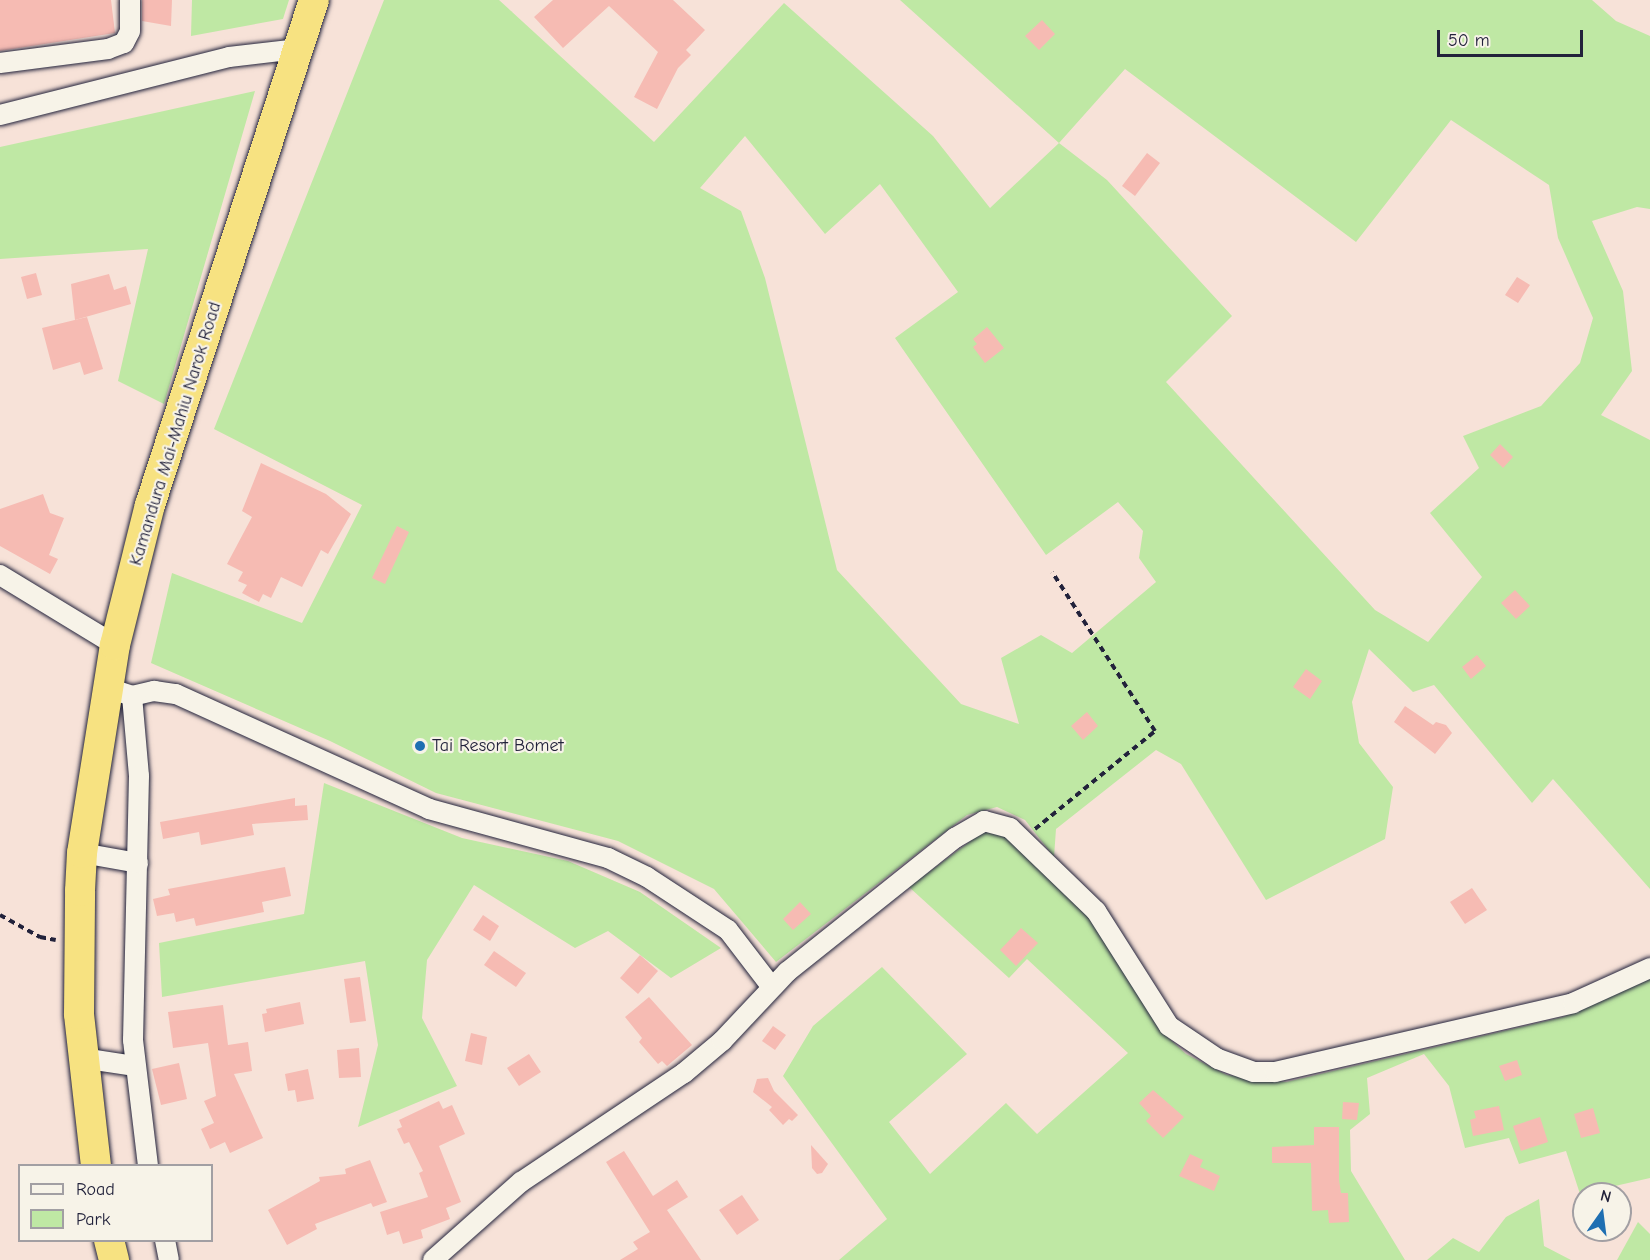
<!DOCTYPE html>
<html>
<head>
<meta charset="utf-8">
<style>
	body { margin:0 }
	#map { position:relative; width:1650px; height:1260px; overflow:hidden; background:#f7e2d8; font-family:"Comic Neue",sans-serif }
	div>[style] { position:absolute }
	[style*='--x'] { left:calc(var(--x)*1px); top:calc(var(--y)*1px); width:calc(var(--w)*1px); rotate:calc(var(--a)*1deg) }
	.green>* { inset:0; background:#bfe8a4 }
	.building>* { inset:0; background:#f6bbb3 }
	.path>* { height:4px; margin-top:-2px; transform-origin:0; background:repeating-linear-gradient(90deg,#22223b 0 6px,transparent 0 10.5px) }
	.roads { filter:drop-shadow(0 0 2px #22223b) drop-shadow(0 0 2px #22223b) }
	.minor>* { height:20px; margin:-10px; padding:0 10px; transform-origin:10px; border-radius:10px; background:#f7f3e8 }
	.highway>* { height:30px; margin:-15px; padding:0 15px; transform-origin:15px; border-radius:15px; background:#f7e281 }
	.dots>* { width:16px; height:16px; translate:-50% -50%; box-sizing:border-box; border:3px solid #f7f3e8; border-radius:50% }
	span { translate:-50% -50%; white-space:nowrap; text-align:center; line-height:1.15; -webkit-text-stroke:4.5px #f7f3e8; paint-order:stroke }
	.street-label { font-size:18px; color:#22223b }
	.poi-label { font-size:18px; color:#22223b }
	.left { translate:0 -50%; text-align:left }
	.legend { position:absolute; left:18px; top:1164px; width:195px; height:78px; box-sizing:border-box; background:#f7f3e8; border:2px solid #a29fa3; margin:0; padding:8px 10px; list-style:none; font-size:18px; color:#22223b }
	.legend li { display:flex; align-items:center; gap:12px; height:30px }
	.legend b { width:30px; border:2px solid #a29fa3 }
	.north { position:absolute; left:1572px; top:1182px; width:60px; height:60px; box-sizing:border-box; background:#f7f3e8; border:2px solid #a29fa3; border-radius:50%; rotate:14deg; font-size:16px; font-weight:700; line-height:24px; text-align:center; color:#22223b }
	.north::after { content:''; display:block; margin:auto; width:21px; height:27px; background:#1f6fb2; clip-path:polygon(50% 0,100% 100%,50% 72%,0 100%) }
	.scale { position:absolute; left:1437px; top:30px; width:146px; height:27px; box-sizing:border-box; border:3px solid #22223b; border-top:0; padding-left:8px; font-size:18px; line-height:21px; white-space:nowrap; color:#22223b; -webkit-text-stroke:4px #f7f3e8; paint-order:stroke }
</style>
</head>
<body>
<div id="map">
	<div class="green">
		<i style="clip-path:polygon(192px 0,289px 0,283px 19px,191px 36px)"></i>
		<i style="clip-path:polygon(evenodd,384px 0,499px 0,654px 142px,784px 3px,933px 136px,990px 208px,1059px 143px,900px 0,1592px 0,1616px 21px,1650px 36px,1650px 209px,1637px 207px,1592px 221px,1623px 291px,1632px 371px,1601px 415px,1650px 440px,1650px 889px,1553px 779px,1532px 803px,1434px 685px,1413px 692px,1369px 649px,1352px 702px,1359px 743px,1393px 787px,1385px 839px,1266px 900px,1181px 764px,1156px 750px,1056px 829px,1054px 857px,1025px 820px,997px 807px,967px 815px,776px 962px,714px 889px,618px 841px,436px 793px,330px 741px,151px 663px,172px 573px,302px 623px,362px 505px,214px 429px,384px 0,1125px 69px,1356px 242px,1451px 120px,1549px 185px,1558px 238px,1593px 318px,1580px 363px,1541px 406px,1463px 436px,1479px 468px,1430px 513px,1482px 577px,1428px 642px,1375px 610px,1166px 382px,1232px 316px,1107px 180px,1059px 143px,1125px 69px,384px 0,745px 136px,825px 234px,880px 184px,958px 292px,895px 338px,1046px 555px,1118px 502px,1143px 531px,1139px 558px,1156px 582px,1072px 653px,1041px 635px,1001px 658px,1019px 724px,961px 704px,837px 570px,765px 278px,741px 211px,700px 188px,745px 136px)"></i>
		<i style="clip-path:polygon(255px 91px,164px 404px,118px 381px,148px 249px,0 259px,0 147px)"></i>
		<i style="clip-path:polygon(324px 783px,462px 838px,568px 861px,640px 892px,721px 948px,671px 978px,608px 931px,575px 948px,474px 885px,427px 960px,422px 1018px,457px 1086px,358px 1127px,378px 1045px,365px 961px,162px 997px,159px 943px,304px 914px)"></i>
		<i style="clip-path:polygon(984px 831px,1006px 835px,1092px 914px,1158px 1028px,1186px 1054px,1227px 1075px,1286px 1082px,1563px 1017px,1650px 979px,1650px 1178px,1580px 1194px,1566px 1151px,1519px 1164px,1509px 1138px,1465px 1148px,1449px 1086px,1424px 1054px,1367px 1078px,1370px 1114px,1350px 1130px,1351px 1171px,1405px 1260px,839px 1260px,887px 1219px,783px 1076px,813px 1026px,882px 967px,967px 1054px,889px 1122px,930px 1174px,1006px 1103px,1037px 1134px,1128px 1053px,1027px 959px,1009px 978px,909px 887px)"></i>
		<i style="clip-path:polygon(1539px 1199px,1544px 1246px,1571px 1260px,1427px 1260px,1453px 1238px,1479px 1252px,1506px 1217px)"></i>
		<i style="clip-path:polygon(1638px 1222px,1650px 1234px,1650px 1260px,1617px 1260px)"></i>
	</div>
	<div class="building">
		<i style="clip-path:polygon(0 0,111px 0,115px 33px,0 51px)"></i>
		<i style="clip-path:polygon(142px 0,172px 0,171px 26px,142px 21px)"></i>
		<i style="clip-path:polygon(553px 0,673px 0,705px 30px,686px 50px,691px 55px,678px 68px,657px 109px,634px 97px,658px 52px,609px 6px,563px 48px,534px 17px)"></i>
		<i style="clip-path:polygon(1042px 20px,1055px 34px,1039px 50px,1025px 36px)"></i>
		<i style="clip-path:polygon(1147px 153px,1160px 163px,1135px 196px,1122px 186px)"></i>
		<i style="clip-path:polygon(36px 273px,42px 295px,27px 299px,21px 277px)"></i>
		<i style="clip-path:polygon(109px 274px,114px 290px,126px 286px,131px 304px,75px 320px,71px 284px)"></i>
		<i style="clip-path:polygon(1517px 277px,1530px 285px,1518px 303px,1505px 295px)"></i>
		<i style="clip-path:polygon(87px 317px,103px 369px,84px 375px,80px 362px,53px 370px,42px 328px)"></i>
		<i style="clip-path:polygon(987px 327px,1004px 348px,985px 363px,973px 347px,977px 344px,973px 339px)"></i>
		<i style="clip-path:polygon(1500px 444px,1513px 457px,1503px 468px,1490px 455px)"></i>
		<i style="clip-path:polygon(261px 463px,326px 494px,351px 514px,328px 554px,321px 550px,302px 587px,281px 577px,271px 598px,263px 594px,259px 602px,242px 593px,247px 585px,238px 581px,243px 572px,227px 564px,252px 517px,242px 511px)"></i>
		<i style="clip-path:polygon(43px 494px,50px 513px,64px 518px,49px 555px,58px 559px,50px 574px,0 546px,0 509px)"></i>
		<i style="clip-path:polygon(397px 526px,409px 532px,385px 584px,372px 578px)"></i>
		<i style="clip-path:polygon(1515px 590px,1530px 606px,1516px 619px,1501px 603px)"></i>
		<i style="clip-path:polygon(1477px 655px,1486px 666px,1471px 679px,1462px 667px)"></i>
		<i style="clip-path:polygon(1306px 669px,1322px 681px,1310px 699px,1293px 687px)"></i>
		<i style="clip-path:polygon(1405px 706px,1433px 725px,1436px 722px,1446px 725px,1452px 733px,1435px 754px,1394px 722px)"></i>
		<i style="clip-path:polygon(1087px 712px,1098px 726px,1083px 740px,1071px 726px)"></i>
		<i style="clip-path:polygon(295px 798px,295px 806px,307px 805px,308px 820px,252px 824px,254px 835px,201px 845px,199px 832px,163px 839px,160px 822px)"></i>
		<i style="clip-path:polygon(285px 867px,291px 896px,262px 902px,264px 912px,196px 926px,194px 918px,176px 922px,174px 913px,157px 916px,153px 899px,170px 895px,168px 889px)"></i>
		<i style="clip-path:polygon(1472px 888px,1487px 910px,1465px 924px,1450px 902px)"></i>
		<i style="clip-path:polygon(800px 902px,811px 914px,793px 930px,783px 919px)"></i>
		<i style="clip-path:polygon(483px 915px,499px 926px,490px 941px,473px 930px)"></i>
		<i style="clip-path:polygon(1021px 928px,1038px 943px,1016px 966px,1000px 950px)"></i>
		<i style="clip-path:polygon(494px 951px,526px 973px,516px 987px,484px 965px)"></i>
		<i style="clip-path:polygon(640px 955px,658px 971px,638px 994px,620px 978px)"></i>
		<i style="clip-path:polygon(360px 977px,366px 1021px,350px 1023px,344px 979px)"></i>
		<i style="clip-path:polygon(649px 997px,692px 1045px,667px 1066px,662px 1061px,658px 1064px,639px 1042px,642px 1038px,625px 1017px)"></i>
		<i style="clip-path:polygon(300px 1002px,304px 1024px,265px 1032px,262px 1014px,267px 1013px,266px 1009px)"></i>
		<i style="clip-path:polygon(223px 1005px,228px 1045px,248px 1042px,252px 1071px,234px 1074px,263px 1138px,230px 1153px,225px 1142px,210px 1149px,201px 1129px,214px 1123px,204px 1101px,216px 1096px,208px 1043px,173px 1048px,168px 1012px)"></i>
		<i style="clip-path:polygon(773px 1026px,786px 1035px,775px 1050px,762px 1041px)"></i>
		<i style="clip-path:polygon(471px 1033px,487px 1037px,482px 1065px,465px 1061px)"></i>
		<i style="clip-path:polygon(359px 1048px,361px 1077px,339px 1078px,337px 1050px)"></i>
		<i style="clip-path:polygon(529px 1054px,541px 1072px,519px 1086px,507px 1068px)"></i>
		<i style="clip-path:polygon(1517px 1060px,1522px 1075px,1505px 1081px,1499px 1066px)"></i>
		<i style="clip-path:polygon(179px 1063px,187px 1099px,161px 1105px,152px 1069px)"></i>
		<i style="clip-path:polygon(308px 1069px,314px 1099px,297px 1102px,295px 1090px,288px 1091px,285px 1074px)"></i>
		<i style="clip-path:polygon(768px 1078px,774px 1091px,798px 1115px,792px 1121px,789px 1119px,783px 1125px,769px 1110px,772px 1107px,753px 1092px,757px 1079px)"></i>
		<i style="clip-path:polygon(1153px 1090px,1184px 1117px,1163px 1138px,1146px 1121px,1151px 1116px,1139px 1103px)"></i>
		<i style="clip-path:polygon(439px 1101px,443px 1109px,452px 1105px,465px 1134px,439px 1146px,461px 1202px,446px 1208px,450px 1219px,421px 1230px,423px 1238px,403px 1244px,399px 1231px,387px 1235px,380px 1212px,428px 1197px,419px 1173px,423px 1171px,409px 1142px,404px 1144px,397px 1129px,402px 1127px,399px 1120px)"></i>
		<i style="clip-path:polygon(1343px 1102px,1359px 1103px,1357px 1120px,1342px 1119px)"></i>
		<i style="clip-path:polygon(1499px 1106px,1504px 1130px,1473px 1136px,1470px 1120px,1476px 1118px,1474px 1111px)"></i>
		<i style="clip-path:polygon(1593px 1108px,1600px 1133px,1581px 1138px,1574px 1114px)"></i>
		<i style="clip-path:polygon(1540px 1117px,1548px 1142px,1521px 1151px,1513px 1126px)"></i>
		<i style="clip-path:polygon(1314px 1127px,1339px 1127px,1339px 1180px,1341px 1193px,1348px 1193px,1349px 1222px,1329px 1223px,1328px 1210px,1312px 1211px,1311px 1163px,1272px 1163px,1272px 1147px,1314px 1145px)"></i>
		<i style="clip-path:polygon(811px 1145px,828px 1164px,822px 1173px,817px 1174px,812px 1168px)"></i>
		<i style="clip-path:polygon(624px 1151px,653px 1196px,677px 1180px,688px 1197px,667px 1210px,701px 1260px,620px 1260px,638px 1249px,633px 1242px,650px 1232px,606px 1162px)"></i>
		<i style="clip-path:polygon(1190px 1154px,1203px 1160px,1200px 1167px,1220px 1176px,1214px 1191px,1179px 1176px)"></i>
		<i style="clip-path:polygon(370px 1160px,387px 1202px,373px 1207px,371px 1203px,315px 1224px,317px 1229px,287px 1245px,268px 1210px,320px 1181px,319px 1177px,346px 1174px,345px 1169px)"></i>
		<i style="clip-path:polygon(742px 1195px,759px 1220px,737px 1235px,719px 1210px)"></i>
	</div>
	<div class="path">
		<i style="--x:1035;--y:829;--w:155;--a:-39.2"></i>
		<i style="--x:1155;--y:731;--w:189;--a:-122.9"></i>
		<i style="--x:0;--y:915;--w:46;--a:28.8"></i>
		<i style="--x:40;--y:937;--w:16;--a:11"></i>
	</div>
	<div class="roads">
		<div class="minor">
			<i style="--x:0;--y:63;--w:109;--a:-7.4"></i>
			<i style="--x:108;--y:49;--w:17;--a:-21"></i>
			<i style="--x:124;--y:43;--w:13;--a:-63"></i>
			<i style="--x:130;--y:31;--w:31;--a:-90"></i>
			<i style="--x:0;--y:115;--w:236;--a:-14.2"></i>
			<i style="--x:229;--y:57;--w:68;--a:-6.7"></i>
			<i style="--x:0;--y:575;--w:135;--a:31.3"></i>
			<i style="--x:108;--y:688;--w:25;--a:18"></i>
			<i style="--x:132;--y:696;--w:23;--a:-13"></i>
			<i style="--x:154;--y:691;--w:22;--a:8"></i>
			<i style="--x:176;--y:694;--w:278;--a:24.4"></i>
			<i style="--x:429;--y:809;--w:186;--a:15.3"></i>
			<i style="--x:608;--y:858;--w:43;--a:26"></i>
			<i style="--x:647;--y:877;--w:97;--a:33.2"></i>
			<i style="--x:728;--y:930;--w:71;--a:52.5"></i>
			<i style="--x:132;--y:696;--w:80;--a:85"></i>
			<i style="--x:139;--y:776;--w:264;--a:91.3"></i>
			<i style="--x:133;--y:1040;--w:127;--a:83.2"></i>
			<i style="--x:82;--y:853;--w:57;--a:10.1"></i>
			<i style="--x:82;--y:1058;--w:54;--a:8.6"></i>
			<i style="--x:165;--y:1240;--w:20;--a:79"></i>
			<i style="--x:433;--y:1260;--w:118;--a:-41.6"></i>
			<i style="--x:521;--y:1182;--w:196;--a:-33.8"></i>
			<i style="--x:684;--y:1073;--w:50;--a:-40.1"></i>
			<i style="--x:722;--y:1041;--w:95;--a:-46.7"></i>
			<i style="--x:787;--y:972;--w:215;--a:-38.6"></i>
			<i style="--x:955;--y:838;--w:34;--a:-30"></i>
			<i style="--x:984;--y:821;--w:27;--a:15"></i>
			<i style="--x:1010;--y:828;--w:120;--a:44"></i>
			<i style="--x:1096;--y:911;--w:136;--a:57.6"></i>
			<i style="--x:1169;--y:1026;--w:59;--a:34"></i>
			<i style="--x:1218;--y:1059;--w:38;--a:20"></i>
			<i style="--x:1254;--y:1072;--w:21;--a:0"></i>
			<i style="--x:1275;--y:1072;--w:306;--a:-13"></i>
			<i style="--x:1573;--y:1003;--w:85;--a:-24.4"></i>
		</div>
		<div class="highway">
			<i style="--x:96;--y:1166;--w:153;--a:-96.4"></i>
			<i style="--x:79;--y:1014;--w:123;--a:-89.5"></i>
			<i style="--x:80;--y:891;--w:38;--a:-87"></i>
			<i style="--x:82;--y:853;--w:211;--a:-81"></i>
			<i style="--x:115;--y:645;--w:144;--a:-76"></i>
			<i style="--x:150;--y:505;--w:531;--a:-72.01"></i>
			<i style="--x:109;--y:1240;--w:21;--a:76"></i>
		</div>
	</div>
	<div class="dots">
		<i style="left:420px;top:746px;background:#1f6fb2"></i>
	</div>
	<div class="street-label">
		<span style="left:176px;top:434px;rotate:-73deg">Kamandura Mai-Mahiu Narok Road</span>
	</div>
	<div class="poi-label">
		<span class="left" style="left:432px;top:746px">Tai Resort Bomet</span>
	</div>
	<ul class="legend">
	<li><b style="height:8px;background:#f7f3e8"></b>Road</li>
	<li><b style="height:16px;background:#bfe8a4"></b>Park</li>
	</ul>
	<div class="north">N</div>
	<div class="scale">50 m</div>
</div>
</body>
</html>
